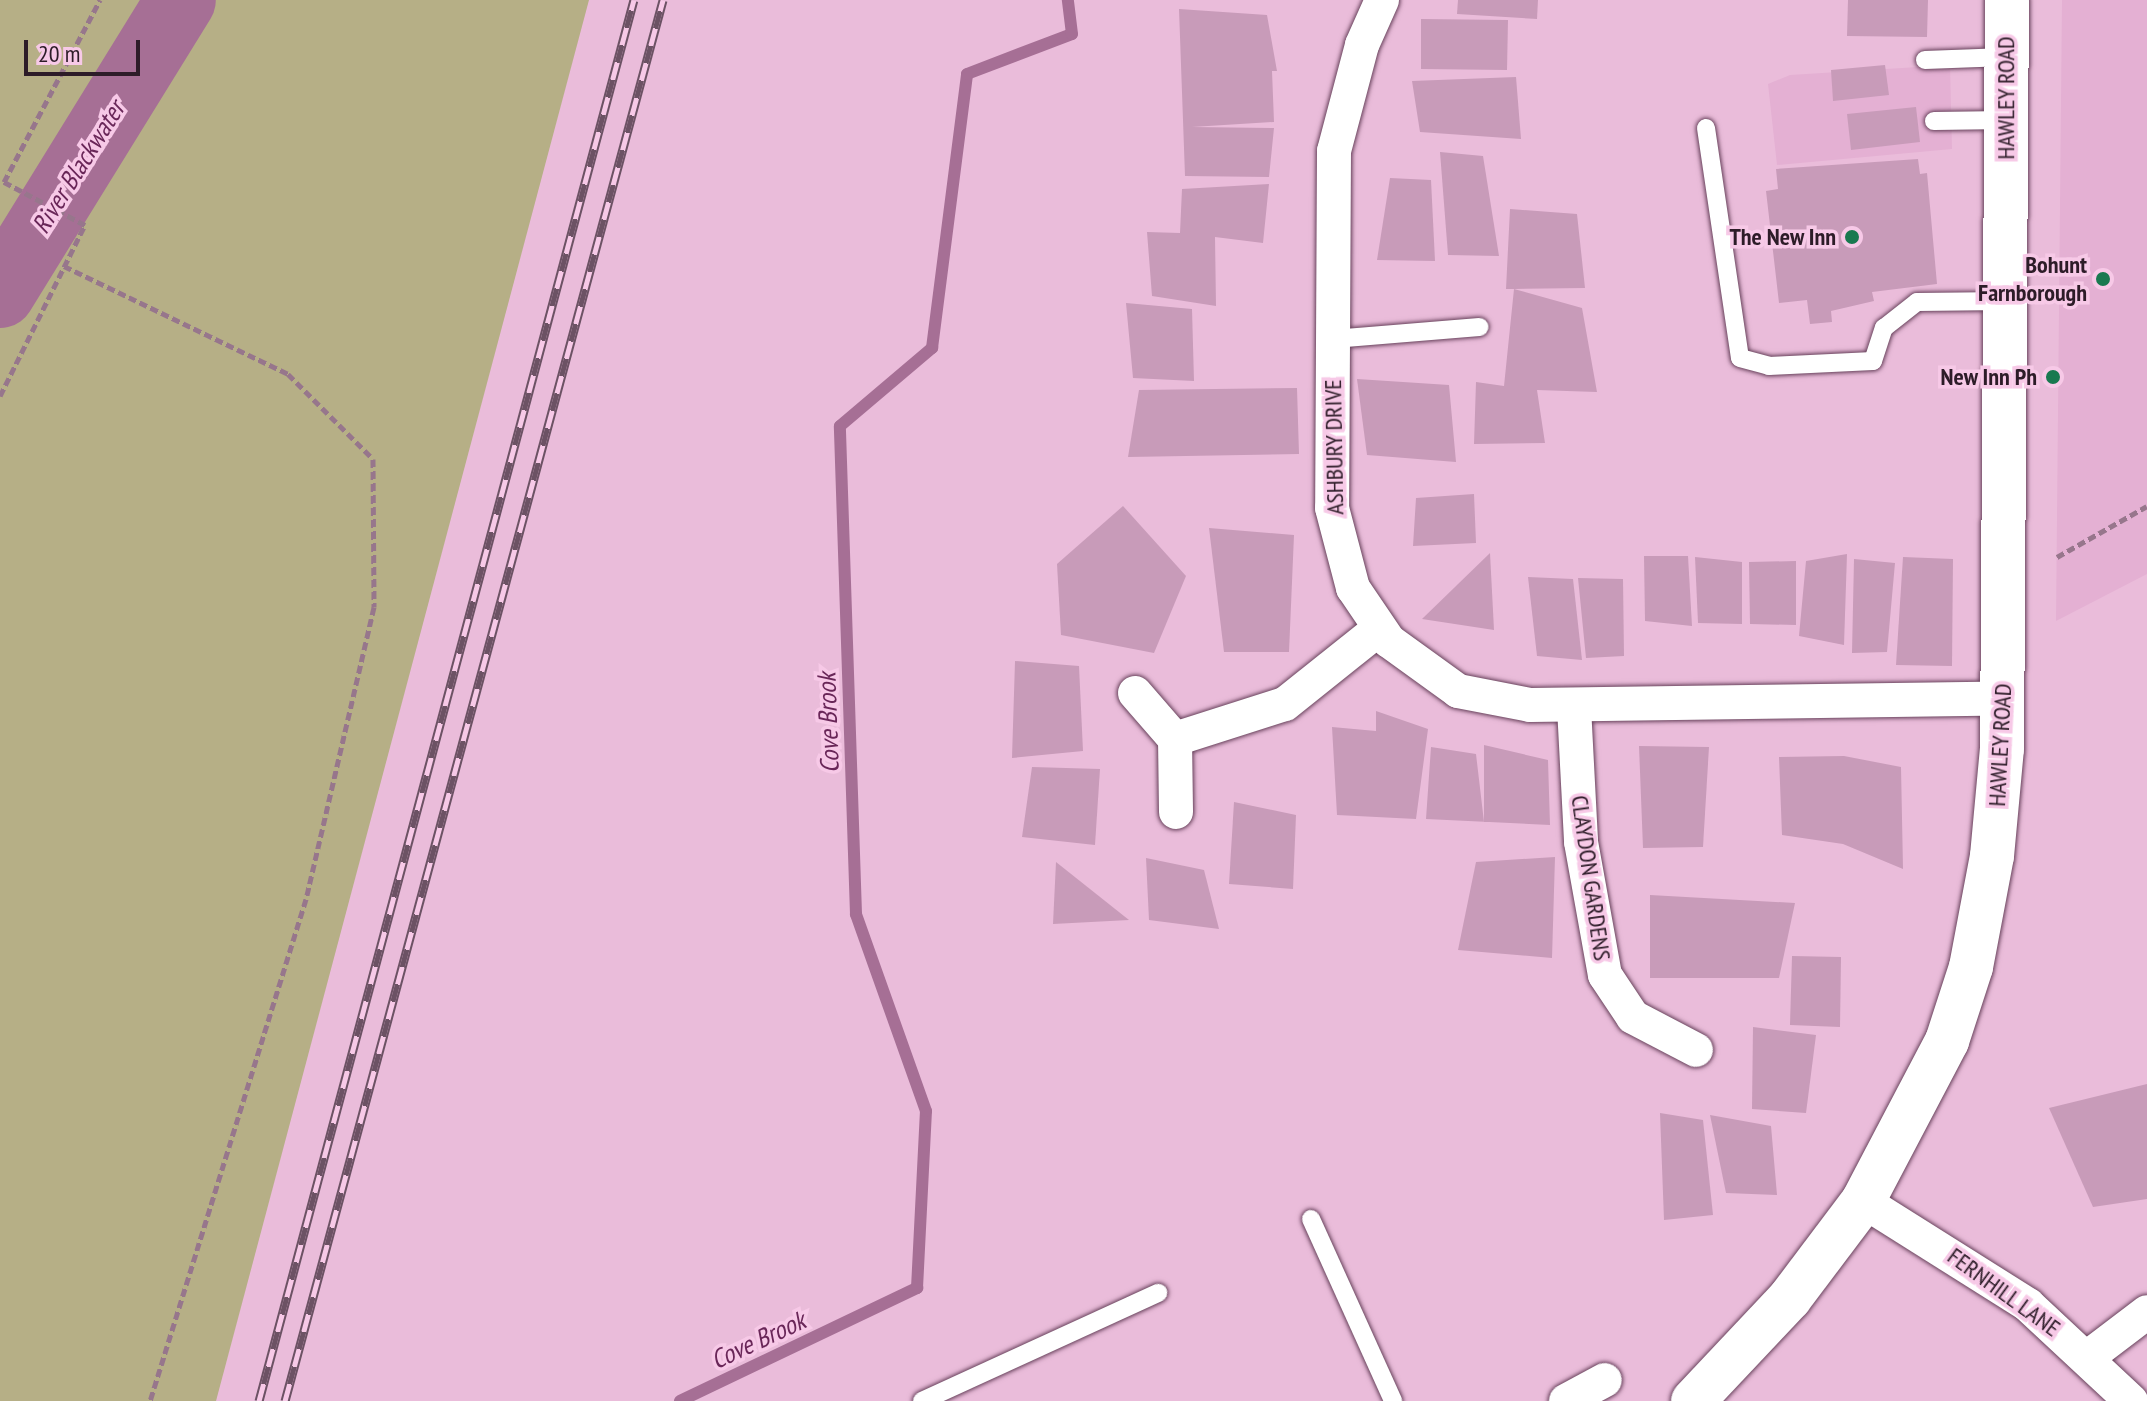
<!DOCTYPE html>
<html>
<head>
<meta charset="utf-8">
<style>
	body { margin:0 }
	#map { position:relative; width:2147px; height:1401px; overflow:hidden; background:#eabcda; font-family:"PT Sans Narrow",sans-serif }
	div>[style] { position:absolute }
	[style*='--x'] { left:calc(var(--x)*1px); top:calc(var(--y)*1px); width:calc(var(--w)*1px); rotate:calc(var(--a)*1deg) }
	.built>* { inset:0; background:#e4b0d3 }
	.green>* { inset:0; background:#b6af86 }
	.stream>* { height:12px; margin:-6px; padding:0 6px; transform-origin:6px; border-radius:6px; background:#a66f95 }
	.river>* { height:70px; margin:-35px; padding:0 35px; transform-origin:35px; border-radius:35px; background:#a66f95 }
	.building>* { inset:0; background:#c89bb9 }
	.path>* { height:5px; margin-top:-2.5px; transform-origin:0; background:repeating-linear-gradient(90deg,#97768c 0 8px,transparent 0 12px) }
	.roads { filter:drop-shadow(0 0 2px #68425c) drop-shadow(0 0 2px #68425c) }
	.service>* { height:18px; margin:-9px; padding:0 9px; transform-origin:9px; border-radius:9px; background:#fff }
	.minor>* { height:34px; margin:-17px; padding:0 17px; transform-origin:17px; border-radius:17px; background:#fff }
	.secondary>* { height:44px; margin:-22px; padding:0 22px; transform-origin:22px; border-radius:22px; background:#fff }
	.rail>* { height:9px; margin-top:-4.5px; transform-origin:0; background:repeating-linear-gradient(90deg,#f7c9e7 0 18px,#6c5264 0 36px); box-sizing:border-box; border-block:2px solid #6c5264 }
	.dots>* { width:22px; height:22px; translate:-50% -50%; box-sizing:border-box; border:4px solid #f7c9e7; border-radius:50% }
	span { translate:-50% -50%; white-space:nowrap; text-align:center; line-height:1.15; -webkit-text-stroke:7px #f7c9e7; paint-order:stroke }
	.street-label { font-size:24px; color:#2d1c28 }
	.poi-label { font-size:24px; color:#2d1c28; font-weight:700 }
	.right { translate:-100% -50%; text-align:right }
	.water-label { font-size:26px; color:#692658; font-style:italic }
	.scale { position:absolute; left:24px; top:40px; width:116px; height:36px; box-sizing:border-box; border:4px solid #2d1c28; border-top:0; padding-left:10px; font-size:24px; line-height:28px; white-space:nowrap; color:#2d1c28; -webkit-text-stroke:6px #f7c9e7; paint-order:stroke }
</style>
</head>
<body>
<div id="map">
	<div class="built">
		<i style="clip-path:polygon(2062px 0,2147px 0,2147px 574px,2056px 621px)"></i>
		<i style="clip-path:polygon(1950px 65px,1952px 149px,1777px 165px,1768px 84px,1790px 75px)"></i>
	</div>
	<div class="green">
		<i style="clip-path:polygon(0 0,589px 0,216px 1401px,0 1401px)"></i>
	</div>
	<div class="stream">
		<i style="--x:680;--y:1401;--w:263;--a:-25.5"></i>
		<i style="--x:917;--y:1288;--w:177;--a:-87.1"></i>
		<i style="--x:926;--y:1111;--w:209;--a:-109.6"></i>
		<i style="--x:856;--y:914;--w:488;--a:-91.9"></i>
		<i style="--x:840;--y:426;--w:121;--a:-40.3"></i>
		<i style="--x:932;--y:348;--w:276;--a:-82.7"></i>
		<i style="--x:967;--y:74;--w:112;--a:-20.9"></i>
		<i style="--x:1072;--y:34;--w:34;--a:-97"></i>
	</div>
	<div class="river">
		<i style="--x:0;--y:293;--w:344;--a:-58.3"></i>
	</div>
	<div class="building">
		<i style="clip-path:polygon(1458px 0,1538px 0,1537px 19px,1457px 14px)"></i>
		<i style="clip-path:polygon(1848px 0,1928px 0,1927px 37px,1847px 36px)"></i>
		<i style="clip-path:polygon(1179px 9px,1267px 15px,1277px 71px,1272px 71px,1274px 122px,1192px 127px,1274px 128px,1269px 177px,1185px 176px)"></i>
		<i style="clip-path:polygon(1421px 19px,1508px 20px,1507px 70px,1421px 69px)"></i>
		<i style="clip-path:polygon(1885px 65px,1889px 95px,1833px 101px,1831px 70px)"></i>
		<i style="clip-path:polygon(1516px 77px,1521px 139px,1420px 132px,1412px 81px)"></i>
		<i style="clip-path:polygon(1916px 107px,1920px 142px,1851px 150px,1847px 114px)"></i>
		<i style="clip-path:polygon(1440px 152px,1483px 156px,1499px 256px,1448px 255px)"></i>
		<i style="clip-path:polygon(1918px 159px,1920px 174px,1927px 173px,1937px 284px,1872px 292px,1874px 301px,1831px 311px,1832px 322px,1810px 324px,1807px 300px,1779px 303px,1766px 191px,1778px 189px,1776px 169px)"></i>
		<i style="clip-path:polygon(1390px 178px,1431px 180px,1435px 261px,1377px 260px)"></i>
		<i style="clip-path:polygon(1269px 184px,1263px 243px,1215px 237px,1216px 306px,1152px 296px,1147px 232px,1180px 233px,1182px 189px)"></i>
		<i style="clip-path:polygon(1510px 209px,1577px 214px,1585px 288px,1514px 289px,1582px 308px,1597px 392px,1537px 390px,1545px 443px,1474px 444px,1476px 382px,1504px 386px,1514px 289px,1506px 289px)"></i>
		<i style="clip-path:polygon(1126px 303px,1192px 309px,1194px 381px,1133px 378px)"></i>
		<i style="clip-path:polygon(1357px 379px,1449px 385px,1456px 462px,1367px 455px)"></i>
		<i style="clip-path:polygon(1297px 388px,1299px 454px,1128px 457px,1139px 390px)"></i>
		<i style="clip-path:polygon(1474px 494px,1476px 543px,1413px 546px,1416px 498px)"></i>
		<i style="clip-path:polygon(1123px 506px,1186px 576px,1154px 653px,1061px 635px,1057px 564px)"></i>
		<i style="clip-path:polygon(1209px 528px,1294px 535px,1289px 652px,1224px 652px)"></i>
		<i style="clip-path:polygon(1490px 553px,1494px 630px,1422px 619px)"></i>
		<i style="clip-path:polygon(1847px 554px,1844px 645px,1799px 636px,1806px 561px)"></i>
		<i style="clip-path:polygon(1644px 556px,1688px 556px,1692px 626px,1645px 621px)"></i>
		<i style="clip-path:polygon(1695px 557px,1742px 562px,1742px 624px,1698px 623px)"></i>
		<i style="clip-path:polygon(1903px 557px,1953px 559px,1952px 666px,1896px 665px)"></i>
		<i style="clip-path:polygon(1854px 559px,1895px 563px,1887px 652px,1852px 653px)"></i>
		<i style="clip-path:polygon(1796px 561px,1796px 625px,1750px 624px,1749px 562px)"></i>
		<i style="clip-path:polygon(1528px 577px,1573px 579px,1582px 660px,1537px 656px)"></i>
		<i style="clip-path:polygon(1578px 578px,1623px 579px,1624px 656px,1586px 658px)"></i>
		<i style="clip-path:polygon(1015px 661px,1079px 666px,1083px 751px,1012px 758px)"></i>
		<i style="clip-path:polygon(1376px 711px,1428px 729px,1416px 819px,1337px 815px,1332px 727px,1376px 731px)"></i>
		<i style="clip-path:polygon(1484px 745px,1548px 760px,1550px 825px,1426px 819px,1431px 747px,1476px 754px,1484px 822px)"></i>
		<i style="clip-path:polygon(1639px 746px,1709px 747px,1703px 847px,1643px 848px)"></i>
		<i style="clip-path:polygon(1844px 756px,1901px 767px,1903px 869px,1843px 844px,1782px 835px,1779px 757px)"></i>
		<i style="clip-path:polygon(1032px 767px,1100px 769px,1095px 845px,1022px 837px)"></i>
		<i style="clip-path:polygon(1234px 802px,1296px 815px,1293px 889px,1229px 884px)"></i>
		<i style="clip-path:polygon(1555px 857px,1552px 958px,1458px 950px,1476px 862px)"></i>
		<i style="clip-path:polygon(1146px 858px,1204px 870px,1219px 929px,1149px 920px)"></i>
		<i style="clip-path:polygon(1056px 862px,1129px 920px,1053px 924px)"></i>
		<i style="clip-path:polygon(1650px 895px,1795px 903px,1779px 978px,1650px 978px)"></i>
		<i style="clip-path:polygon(1792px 956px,1841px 957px,1840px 1027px,1790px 1025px)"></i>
		<i style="clip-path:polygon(1753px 1027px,1816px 1035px,1806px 1113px,1752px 1109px)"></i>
		<i style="clip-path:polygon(2147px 1084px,2147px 1199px,2093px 1207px,2049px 1108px)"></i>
		<i style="clip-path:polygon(1660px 1113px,1703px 1120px,1713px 1215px,1664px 1220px)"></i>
		<i style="clip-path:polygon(1710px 1115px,1771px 1126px,1777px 1195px,1726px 1193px)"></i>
	</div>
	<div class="path">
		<i style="--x:64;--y:266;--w:249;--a:25.7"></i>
		<i style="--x:288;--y:374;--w:120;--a:45"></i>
		<i style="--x:373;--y:459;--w:148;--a:89.6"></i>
		<i style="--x:374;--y:607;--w:300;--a:103.1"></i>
		<i style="--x:306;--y:899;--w:526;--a:107.26"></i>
		<i style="--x:0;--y:396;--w:191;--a:-63.6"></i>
		<i style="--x:85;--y:225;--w:92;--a:-152"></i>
		<i style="--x:4;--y:182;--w:206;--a:-62.2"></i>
		<i style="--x:2057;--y:557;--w:103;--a:-29.5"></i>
	</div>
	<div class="roads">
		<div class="service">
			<i style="--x:1925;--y:60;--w:81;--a:-2.1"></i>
			<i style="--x:1934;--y:121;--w:72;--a:-0.8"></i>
			<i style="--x:1706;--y:128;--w:232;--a:81.6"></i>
			<i style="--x:1740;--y:358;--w:30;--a:15"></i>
			<i style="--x:1769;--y:366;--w:104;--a:-2.8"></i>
			<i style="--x:1873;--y:361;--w:35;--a:-72"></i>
			<i style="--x:1884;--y:328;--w:42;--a:-38.2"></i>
			<i style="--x:1917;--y:302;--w:88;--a:-0.7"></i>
			<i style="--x:1333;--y:339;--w:147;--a:-4.7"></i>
			<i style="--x:1311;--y:1219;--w:200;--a:65.7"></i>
			<i style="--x:922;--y:1401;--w:260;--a:-24.6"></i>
		</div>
		<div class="minor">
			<i style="--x:1382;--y:0;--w:49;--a:114"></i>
			<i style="--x:1362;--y:45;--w:110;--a:104.8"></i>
			<i style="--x:1334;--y:151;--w:357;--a:90.3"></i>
			<i style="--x:1332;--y:508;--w:83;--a:75.3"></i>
			<i style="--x:1353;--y:588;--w:64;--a:55.8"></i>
			<i style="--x:1389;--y:641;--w:85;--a:35.9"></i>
			<i style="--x:1458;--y:691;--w:73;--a:11"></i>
			<i style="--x:1530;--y:705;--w:473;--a:-0.8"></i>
			<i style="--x:1135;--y:693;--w:61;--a:49"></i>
			<i style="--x:1175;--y:739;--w:73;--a:89.2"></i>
			<i style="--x:1574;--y:707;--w:135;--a:87"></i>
			<i style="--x:1581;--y:842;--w:135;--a:79.8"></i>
			<i style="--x:1605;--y:975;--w:50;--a:56.3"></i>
			<i style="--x:1633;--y:1017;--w:71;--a:27.6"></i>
			<i style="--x:1175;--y:739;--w:115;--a:-17.7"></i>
			<i style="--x:1285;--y:704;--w:120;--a:-38.6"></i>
			<i style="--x:1863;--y:1201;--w:195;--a:32.2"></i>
			<i style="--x:2028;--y:1305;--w:141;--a:43"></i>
			<i style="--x:2088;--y:1357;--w:74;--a:-37.3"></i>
			<i style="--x:1566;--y:1401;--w:44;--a:-28.3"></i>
		</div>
		<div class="secondary">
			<i style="--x:1693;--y:1401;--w:141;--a:-46.7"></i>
			<i style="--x:1790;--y:1298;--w:121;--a:-53"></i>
			<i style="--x:1863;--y:1201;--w:181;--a:-62.3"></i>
			<i style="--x:1947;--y:1041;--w:78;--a:-72"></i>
			<i style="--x:1971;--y:967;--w:113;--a:-79.3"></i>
			<i style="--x:1992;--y:856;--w:107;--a:-84.7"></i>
			<i style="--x:2002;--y:749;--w:749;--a:-89.62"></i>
		</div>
	</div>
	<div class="rail">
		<i style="--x:259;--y:1401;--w:1450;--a:-75.02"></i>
		<i style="--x:285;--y:1401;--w:1451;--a:-74.9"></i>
	</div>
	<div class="dots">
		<i style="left:1852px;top:237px;background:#197950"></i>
		<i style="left:2103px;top:279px;background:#197950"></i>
		<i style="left:2053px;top:377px;background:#197950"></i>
	</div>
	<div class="street-label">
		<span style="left:2006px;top:98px;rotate:-90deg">HAWLEY ROAD</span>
		<span style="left:1334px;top:447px;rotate:-91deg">ASHBURY DRIVE</span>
		<span style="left:2000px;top:745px;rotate:-87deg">HAWLEY ROAD</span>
		<span style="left:1591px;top:878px;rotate:82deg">CLAYDON GARDENS</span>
		<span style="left:2004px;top:1292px;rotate:36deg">FERNHILL LANE</span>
	</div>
	<div class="poi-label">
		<span class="right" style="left:1836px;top:237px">The New Inn</span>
		<span class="right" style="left:2087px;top:279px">Bohunt<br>Farnborough</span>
		<span class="right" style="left:2037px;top:377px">New Inn Ph</span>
	</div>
	<div class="water-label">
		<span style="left:78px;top:167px;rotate:-58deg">River Blackwater</span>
		<span style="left:828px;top:723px;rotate:-92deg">Cove Brook</span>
		<span style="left:758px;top:1340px;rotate:-25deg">Cove Brook</span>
	</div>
	<div class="scale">20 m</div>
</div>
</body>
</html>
